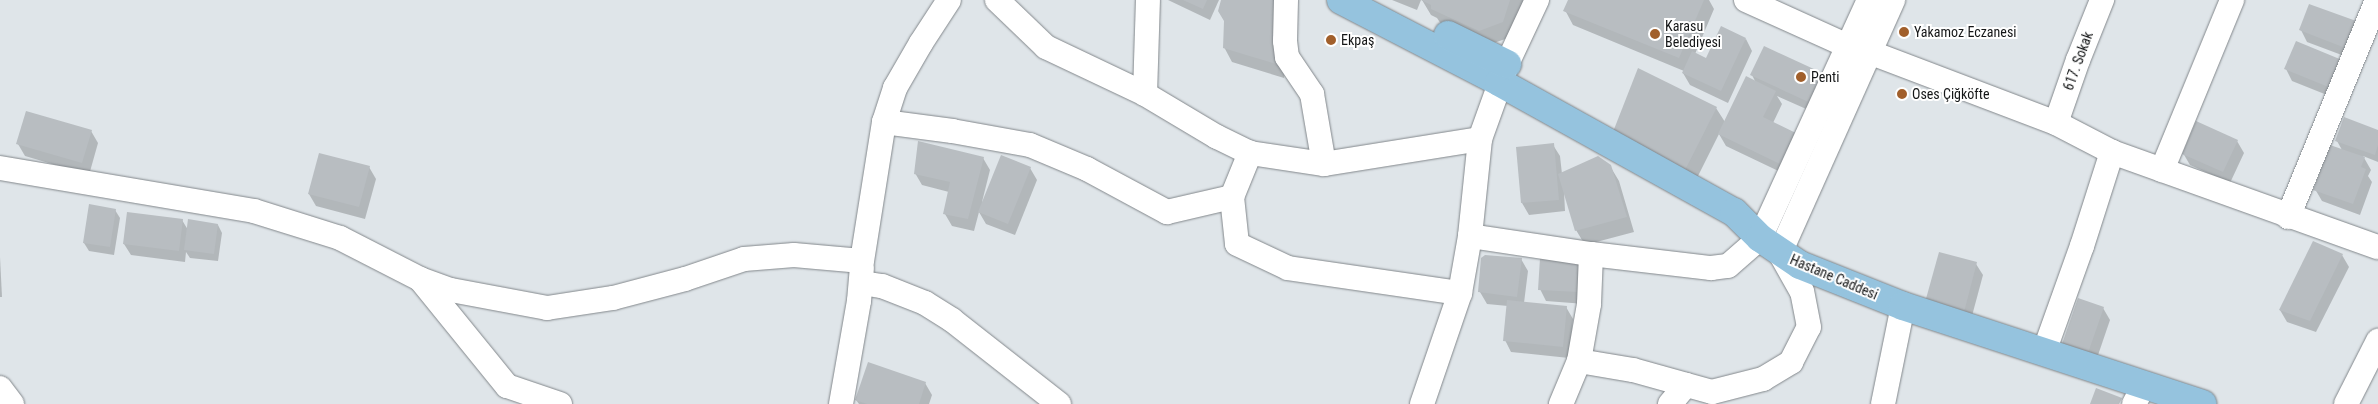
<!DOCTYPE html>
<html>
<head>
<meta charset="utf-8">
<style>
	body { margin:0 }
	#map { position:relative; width:2378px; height:404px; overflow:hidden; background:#dfe5e9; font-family:"Roboto Condensed",sans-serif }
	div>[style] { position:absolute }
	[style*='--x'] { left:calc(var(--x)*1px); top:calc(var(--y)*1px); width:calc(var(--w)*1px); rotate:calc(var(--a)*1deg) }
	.shadow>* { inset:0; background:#0003 }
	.building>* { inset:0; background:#b8bdc1 }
	.roads { filter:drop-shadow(0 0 1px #82878b) drop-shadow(0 0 1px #82878b) }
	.minor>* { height:24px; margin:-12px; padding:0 12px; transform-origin:12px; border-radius:12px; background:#fff }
	.major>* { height:28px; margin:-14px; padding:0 14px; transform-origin:14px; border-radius:14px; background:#95c3de }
	.dots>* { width:14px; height:14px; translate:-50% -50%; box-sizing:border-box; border:2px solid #fff; border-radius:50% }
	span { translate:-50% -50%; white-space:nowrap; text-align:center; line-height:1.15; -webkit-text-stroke:4px #fff; paint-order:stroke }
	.poi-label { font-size:14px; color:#141617 }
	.left { translate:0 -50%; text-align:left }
	.street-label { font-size:14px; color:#141617 }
</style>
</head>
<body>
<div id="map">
	<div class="shadow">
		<i style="clip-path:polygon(1168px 0,1219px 0,1210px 20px)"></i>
		<i style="clip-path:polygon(1222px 0,1292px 19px,1284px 78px,1232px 62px,1224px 47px,1225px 22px)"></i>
		<i style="clip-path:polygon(1392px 0,1421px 0,1417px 10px)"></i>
		<i style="clip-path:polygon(1422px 0,1531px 0,1511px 37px,1488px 45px,1441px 24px,1437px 18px,1431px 15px)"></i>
		<i style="clip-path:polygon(1569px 0,1709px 0,1714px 9px,1695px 54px,1707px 60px,1746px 39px,1752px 51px,1728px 103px,1690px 85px,1683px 73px,1684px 71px,1573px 25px,1565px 10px)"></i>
		<i style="clip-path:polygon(2310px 5px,2355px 60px,2307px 42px,2301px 30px)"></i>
		<i style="clip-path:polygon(2296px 43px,2337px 99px,2292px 81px,2286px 69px)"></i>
		<i style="clip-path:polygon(1764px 48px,1822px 116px,1777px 96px,1782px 104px,1773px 123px,1791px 177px,1726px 146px,1719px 134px,1692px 188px,1621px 152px,1716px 108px,1725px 122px,1756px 83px,1752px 75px)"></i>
		<i style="clip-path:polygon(91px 131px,98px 143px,89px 175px,25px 156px,18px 144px)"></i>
		<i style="clip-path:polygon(2378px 131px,2378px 162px,2363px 156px,2371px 170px,2368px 176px,2372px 182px,2360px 215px,2322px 201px,2315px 189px,2342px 150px,2337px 141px)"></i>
		<i style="clip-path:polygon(2237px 141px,2244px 153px,2230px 183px,2190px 165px,2183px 153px)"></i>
		<i style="clip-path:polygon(1553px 145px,1560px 156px,1562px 174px,1610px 166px,1619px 181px,1634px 232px,1585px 245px,1576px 230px,1564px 191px,1565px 211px,1529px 215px,1522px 203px,1517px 148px)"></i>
		<i style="clip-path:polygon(983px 158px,990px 170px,982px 202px,1030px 168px,1037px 180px,1015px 235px,986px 224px,979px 212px,974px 231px,952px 226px,945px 214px,949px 192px,922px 185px,915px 173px)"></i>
		<i style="clip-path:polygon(369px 167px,376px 179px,365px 219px,316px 206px,309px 194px)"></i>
		<i style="clip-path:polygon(115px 210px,120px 218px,114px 255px,89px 251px,84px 243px)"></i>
		<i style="clip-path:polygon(182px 220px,188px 230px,218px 225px,222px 233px,218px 261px,190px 258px,186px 252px,185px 262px,131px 255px,124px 244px)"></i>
		<i style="clip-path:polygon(2342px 255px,2349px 267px,2316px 332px,2287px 322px,2280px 310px)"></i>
		<i style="clip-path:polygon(0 257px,2px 297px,0 297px)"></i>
		<i style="clip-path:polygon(1521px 259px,1528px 271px,1524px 303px,1566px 307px,1573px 319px,1569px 358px,1511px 352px,1505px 340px,1508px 306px,1487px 304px,1480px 292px)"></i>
		<i style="clip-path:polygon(1580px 261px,1585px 304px,1546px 301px,1540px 289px)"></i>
		<i style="clip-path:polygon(1976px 264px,1983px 275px,1969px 327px,1932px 318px)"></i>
		<i style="clip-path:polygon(2103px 308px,2110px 320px,2095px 364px,2071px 356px)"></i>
		<i style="clip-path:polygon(925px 383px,932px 395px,929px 404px,859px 404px,856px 400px)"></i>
	</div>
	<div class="building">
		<i style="clip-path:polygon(1183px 0,1207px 0,1203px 9px)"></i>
		<i style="clip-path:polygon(1221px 0,1279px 0,1284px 2px,1276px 64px,1223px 48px,1224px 21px,1218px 11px)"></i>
		<i style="clip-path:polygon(1421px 0,1510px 0,1503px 22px,1479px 31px,1431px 9px,1431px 5px)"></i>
		<i style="clip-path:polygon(1568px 0,1704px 0,1679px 58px,1563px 11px)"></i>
		<i style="clip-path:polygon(2309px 4px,2359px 22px,2348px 49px,2299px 30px)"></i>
		<i style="clip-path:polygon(1721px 26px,1746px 38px,1721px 91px,1682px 73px,1692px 51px,1706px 58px)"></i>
		<i style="clip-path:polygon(2296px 41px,2342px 60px,2331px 88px,2284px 69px)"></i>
		<i style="clip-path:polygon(1764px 46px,1829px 76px,1815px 105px,1750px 75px)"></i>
		<i style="clip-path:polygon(1638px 68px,1717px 107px,1683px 174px,1611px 137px)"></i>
		<i style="clip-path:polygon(1746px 76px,1776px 91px,1763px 117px,1800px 135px,1784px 166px,1718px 134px)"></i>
		<i style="clip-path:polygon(26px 111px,92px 130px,82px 163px,16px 144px)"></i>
		<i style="clip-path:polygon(2344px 117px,2378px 130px,2378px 145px,2375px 155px,2335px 141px)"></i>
		<i style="clip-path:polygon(2196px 121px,2238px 140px,2223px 172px,2182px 154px)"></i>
		<i style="clip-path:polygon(918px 141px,984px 157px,968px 219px,943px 214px,950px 182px,914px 174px)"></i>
		<i style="clip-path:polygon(1554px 143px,1559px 200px,1521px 203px,1516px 147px)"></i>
		<i style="clip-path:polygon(2330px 145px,2365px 157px,2361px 167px,2366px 169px,2353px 204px,2313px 190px)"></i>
		<i style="clip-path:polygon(319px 153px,370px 166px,359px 207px,308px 194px)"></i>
		<i style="clip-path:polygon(1001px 155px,1031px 167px,1008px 224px,978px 212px)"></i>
		<i style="clip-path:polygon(1598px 156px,1611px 165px,1627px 217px,1575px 231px,1558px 174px)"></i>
		<i style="clip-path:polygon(89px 204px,116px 209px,110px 247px,83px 243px)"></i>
		<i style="clip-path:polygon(127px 212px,183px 219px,179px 251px,123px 244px)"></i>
		<i style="clip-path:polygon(188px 219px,218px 224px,214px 254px,184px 250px)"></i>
		<i style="clip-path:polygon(2313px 241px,2343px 254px,2310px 321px,2279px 310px)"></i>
		<i style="clip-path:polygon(1939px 252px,1977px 262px,1963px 316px,1924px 306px)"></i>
		<i style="clip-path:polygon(1485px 255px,1522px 258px,1517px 297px,1478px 292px,1481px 258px)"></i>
		<i style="clip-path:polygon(1540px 258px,1581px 260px,1579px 292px,1538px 290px)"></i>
		<i style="clip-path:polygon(2078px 298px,2104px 307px,2088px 353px,2062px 344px)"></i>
		<i style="clip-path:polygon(1507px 300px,1567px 306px,1563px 347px,1503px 341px)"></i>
		<i style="clip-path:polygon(868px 362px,926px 382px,919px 404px,867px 404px,855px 400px)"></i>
		<i style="clip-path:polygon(2096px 388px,2122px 398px,2119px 404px,2090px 404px)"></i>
	</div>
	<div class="roads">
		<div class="minor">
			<i style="--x:1286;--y:0;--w:41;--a:91.4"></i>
			<i style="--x:1285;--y:41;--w:16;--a:83"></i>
			<i style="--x:1287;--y:57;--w:45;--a:56"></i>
			<i style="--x:1312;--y:94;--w:71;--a:80.3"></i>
			<i style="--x:1746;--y:0;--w:112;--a:24.3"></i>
			<i style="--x:1848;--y:46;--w:22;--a:16"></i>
			<i style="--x:1869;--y:52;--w:200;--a:20.8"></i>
			<i style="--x:2056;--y:123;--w:63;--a:27.4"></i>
			<i style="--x:2112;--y:152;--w:282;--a:19.7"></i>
			<i style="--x:1145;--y:94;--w:94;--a:-88.2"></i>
			<i style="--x:884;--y:122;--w:36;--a:-72"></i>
			<i style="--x:895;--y:88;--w:52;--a:-60"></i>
			<i style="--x:921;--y:43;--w:51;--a:-56.9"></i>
			<i style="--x:2056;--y:123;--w:67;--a:-70.8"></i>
			<i style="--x:2078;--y:60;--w:65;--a:-68.2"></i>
			<i style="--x:1250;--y:153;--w:75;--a:8.5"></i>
			<i style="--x:1324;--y:164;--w:158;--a:-9.1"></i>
			<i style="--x:0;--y:168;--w:258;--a:9.6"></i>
			<i style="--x:254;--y:211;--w:90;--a:17.4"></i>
			<i style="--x:340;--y:238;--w:90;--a:27.1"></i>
			<i style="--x:420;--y:279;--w:138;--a:50.9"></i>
			<i style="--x:507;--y:386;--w:56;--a:18.8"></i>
			<i style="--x:2162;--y:170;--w:184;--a:-67.6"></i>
			<i style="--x:1232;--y:197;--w:47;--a:83.9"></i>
			<i style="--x:1237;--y:244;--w:56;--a:25.2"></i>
			<i style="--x:1288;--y:268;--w:174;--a:8.3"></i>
			<i style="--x:2288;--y:217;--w:235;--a:-67.7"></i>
			<i style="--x:1470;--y:236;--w:122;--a:8.5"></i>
			<i style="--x:1591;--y:254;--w:121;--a:6.7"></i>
			<i style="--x:1711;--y:268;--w:17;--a:-7"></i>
			<i style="--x:1728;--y:266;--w:43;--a:-41.2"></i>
			<i style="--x:1760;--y:238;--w:262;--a:-65.4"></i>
			<i style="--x:420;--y:279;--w:33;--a:20"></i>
			<i style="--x:451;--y:290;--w:98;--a:10.6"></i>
			<i style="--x:547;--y:308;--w:67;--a:-8.6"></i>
			<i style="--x:613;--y:298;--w:74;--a:-14.8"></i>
			<i style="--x:685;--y:279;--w:62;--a:-18.7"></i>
			<i style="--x:744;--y:259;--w:50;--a:-4.6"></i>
			<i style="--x:794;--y:255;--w:68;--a:5"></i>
			<i style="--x:862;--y:261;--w:141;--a:-81"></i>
			<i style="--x:884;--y:122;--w:69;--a:7.5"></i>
			<i style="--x:952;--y:131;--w:79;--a:10.2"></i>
			<i style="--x:1030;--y:145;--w:62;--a:22.8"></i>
			<i style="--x:1087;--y:169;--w:91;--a:28.3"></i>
			<i style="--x:1167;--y:212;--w:67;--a:-13"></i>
			<i style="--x:1232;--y:197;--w:48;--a:-67.8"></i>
			<i style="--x:1250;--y:153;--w:37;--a:-154"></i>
			<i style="--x:1217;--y:137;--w:84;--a:-149.2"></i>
			<i style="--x:1145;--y:94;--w:110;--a:-154.6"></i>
			<i style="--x:1046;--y:47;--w:68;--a:-136.2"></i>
			<i style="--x:862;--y:283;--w:20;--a:9"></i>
			<i style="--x:882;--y:286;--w:46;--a:21.6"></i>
			<i style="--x:925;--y:303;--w:32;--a:32"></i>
			<i style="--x:952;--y:320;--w:136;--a:38.1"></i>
			<i style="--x:2044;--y:352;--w:113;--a:-70.3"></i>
			<i style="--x:2082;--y:246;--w:99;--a:-72.3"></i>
			<i style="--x:1579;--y:361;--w:55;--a:9.5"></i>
			<i style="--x:1633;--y:370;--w:82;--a:15.6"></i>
			<i style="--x:1712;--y:392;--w:53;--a:-14.3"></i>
			<i style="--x:1763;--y:379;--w:33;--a:-31"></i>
			<i style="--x:1791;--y:362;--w:39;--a:-63"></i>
			<i style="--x:1809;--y:327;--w:36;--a:-101"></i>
			<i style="--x:1802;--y:292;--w:45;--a:-119.4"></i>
			<i style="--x:1780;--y:253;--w:277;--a:-65.9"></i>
			<i style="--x:0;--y:388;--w:20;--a:53"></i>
			<i style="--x:841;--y:404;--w:105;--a:-80.1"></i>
			<i style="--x:859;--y:301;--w:33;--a:-85"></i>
			<i style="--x:1422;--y:404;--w:117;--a:-71.1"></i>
			<i style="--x:1460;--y:293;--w:58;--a:-80"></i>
			<i style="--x:1470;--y:236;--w:98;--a:-84.1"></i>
			<i style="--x:1480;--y:139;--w:80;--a:-70.2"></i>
			<i style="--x:1507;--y:64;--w:71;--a:-64.9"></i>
			<i style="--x:1561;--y:404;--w:47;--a:-67.3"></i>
			<i style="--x:1579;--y:361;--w:58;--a:-80"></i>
			<i style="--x:1589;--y:304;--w:50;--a:-87.7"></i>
			<i style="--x:1670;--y:404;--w:25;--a:-50"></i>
			<i style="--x:1883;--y:404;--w:100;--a:-78.5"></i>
			<i style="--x:2134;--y:404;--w:21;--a:-62"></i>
			<i style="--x:2346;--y:404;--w:71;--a:-63.1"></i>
		</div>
		<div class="major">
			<i style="--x:1341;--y:0;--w:178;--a:27.4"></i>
			<i style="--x:1499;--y:82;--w:269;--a:29"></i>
			<i style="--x:1734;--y:212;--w:37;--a:45"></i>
			<i style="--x:1760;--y:238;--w:48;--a:34"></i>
			<i style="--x:1800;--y:265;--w:111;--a:21.7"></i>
			<i style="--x:1903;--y:306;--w:315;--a:18.1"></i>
			<i style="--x:1448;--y:35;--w:66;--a:26.2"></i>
		</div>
	</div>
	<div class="dots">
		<i style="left:1904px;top:32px;background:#a15f2b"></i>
		<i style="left:1655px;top:34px;background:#a15f2b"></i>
		<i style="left:1331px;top:40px;background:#a15f2b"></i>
		<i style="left:1801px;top:77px;background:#a15f2b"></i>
		<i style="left:1902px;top:94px;background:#a15f2b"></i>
	</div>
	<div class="poi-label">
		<span class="left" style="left:1665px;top:34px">Karasu<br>Belediyesi</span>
		<span class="left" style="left:1914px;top:32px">Yakamoz Eczanesi</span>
		<span class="left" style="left:1341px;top:40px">Ekpaş</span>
		<span class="left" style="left:1811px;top:77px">Penti</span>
		<span class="left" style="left:1912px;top:94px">Oses Çiğköfte</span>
	</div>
	<div class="street-label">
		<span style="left:2078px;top:61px;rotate:-70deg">617. Sokak</span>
		<span style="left:1834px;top:277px;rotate:23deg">Hastane Caddesi</span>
	</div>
</div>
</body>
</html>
